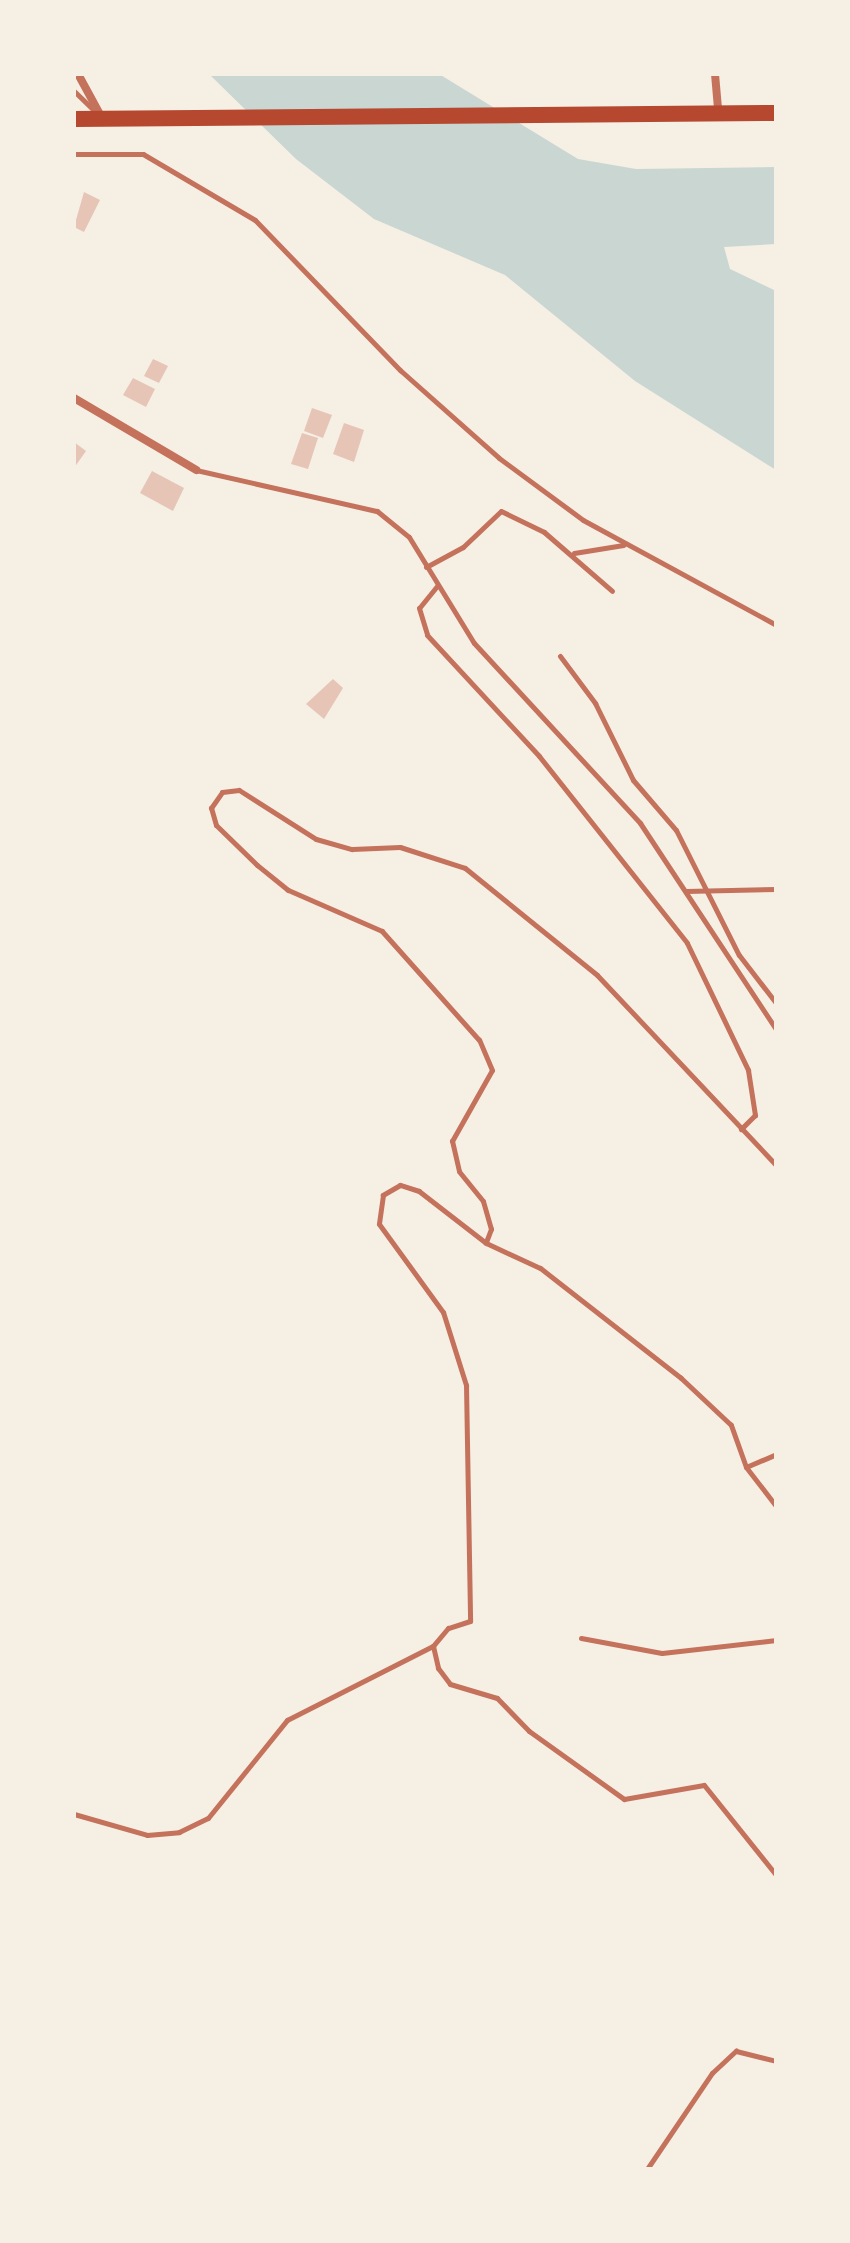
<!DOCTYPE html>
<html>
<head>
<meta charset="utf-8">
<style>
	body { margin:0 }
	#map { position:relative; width:850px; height:2243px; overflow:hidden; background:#f6efe4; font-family:"Open Sans",sans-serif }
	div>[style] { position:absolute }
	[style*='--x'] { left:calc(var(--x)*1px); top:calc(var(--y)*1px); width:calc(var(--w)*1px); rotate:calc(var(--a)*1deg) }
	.water>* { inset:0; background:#c9d6d2 }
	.building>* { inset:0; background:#e6c5b7 }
	.service>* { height:5px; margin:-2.5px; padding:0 2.5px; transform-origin:2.5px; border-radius:2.5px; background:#c5725c }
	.minor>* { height:8px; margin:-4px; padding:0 4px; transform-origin:4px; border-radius:4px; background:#c5725c }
	.trunk>* { height:16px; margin:-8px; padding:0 8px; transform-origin:8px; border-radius:8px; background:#b5482f }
	span { translate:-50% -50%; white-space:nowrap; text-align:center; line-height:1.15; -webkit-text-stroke:8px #f6efe4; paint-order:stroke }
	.frame { position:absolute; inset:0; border:76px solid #f6efe4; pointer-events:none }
</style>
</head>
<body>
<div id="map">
	<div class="water">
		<i style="clip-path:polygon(209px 74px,439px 74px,578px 159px,636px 169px,776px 167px,776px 244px,724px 247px,730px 269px,776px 291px,776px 470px,635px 381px,505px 275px,374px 219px,296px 159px)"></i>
	</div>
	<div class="building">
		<i style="clip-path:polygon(84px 192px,100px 200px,84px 232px,74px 227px)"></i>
		<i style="clip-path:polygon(153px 359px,168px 366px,159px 383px,144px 376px)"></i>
		<i style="clip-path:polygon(133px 378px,155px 389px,146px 407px,123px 395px)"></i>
		<i style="clip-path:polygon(312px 408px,332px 415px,323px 438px,304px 431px)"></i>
		<i style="clip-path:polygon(344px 423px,364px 430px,354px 462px,333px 454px)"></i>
		<i style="clip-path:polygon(302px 433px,318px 438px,308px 469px,291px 464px)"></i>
		<i style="clip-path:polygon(74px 442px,86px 451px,74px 468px)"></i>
		<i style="clip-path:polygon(152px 471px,184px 488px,173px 511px,140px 493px)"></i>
		<i style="clip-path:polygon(333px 679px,343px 688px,324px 719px,306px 704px)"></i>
	</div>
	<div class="service">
		<i style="--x:74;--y:91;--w:30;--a:44"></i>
		<i style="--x:74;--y:154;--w:69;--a:0"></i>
		<i style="--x:143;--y:154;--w:130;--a:30.5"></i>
		<i style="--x:255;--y:220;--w:209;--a:46"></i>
		<i style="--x:400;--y:370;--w:132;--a:41.6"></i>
		<i style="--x:499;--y:458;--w:104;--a:36.4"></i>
		<i style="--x:583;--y:520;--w:220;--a:28.5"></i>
		<i style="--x:196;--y:470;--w:186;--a:12.8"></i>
		<i style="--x:377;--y:511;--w:41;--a:39.1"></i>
		<i style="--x:409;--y:537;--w:124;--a:58.5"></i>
		<i style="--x:474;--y:643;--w:245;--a:47.3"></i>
		<i style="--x:640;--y:823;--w:247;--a:56.6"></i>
		<i style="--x:574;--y:553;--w:50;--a:-9.3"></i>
		<i style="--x:426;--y:567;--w:42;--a:-28.4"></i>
		<i style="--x:463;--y:547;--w:52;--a:-43.5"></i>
		<i style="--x:501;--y:511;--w:48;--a:26"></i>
		<i style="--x:544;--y:532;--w:90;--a:40.9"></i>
		<i style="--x:437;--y:586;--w:28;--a:129"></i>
		<i style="--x:419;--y:608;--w:28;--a:73"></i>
		<i style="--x:427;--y:635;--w:165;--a:47.2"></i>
		<i style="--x:539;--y:756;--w:238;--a:51.6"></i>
		<i style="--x:687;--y:943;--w:141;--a:64.3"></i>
		<i style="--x:748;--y:1070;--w:46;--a:81.2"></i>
		<i style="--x:755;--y:1115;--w:20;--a:135"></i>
		<i style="--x:560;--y:656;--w:59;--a:53.3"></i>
		<i style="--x:595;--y:703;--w:86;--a:63.7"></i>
		<i style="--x:633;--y:780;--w:66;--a:49.3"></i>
		<i style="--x:676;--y:830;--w:140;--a:63.3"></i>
		<i style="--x:739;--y:955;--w:61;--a:52.4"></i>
		<i style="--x:686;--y:891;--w:90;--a:-1.3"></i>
		<i style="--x:486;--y:1242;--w:14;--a:-69"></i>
		<i style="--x:491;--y:1229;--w:29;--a:-106"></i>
		<i style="--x:483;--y:1201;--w:38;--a:-129"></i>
		<i style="--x:459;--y:1171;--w:31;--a:-103"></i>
		<i style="--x:452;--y:1141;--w:81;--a:-60.6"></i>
		<i style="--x:492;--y:1070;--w:33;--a:-113"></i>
		<i style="--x:479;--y:1040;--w:146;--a:-131.7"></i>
		<i style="--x:382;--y:931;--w:103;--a:-156.4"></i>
		<i style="--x:288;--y:890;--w:40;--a:-141"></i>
		<i style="--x:257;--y:865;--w:57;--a:-135.7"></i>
		<i style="--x:216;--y:825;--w:18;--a:-106"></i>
		<i style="--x:211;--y:808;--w:19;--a:-55"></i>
		<i style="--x:222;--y:792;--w:17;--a:-7"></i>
		<i style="--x:239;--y:790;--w:91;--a:32.5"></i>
		<i style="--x:316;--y:839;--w:37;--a:16"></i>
		<i style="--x:352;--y:849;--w:48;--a:-2.4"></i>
		<i style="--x:400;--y:847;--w:68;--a:17.9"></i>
		<i style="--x:465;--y:868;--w:170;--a:39"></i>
		<i style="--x:597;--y:975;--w:261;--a:46.7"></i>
		<i style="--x:746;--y:1467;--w:33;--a:-23"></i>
		<i style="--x:776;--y:1506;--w:49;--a:-127.6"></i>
		<i style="--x:746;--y:1467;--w:45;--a:-109.7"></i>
		<i style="--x:731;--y:1425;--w:69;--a:-136.8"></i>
		<i style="--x:681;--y:1378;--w:179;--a:-142"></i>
		<i style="--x:540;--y:1268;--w:60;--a:-155.2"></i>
		<i style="--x:486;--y:1243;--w:85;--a:-142.2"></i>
		<i style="--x:419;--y:1191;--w:20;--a:-162"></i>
		<i style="--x:400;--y:1185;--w:20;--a:150"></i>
		<i style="--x:383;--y:1195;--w:29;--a:98"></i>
		<i style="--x:379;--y:1224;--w:109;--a:54"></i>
		<i style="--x:443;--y:1312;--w:77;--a:72.5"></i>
		<i style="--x:466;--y:1385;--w:236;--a:89"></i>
		<i style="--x:470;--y:1621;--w:23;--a:162"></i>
		<i style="--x:448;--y:1628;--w:23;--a:130"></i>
		<i style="--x:433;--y:1646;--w:23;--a:77"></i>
		<i style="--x:438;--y:1668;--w:20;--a:53"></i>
		<i style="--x:450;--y:1684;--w:49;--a:16.6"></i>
		<i style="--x:497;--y:1698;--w:46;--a:45.9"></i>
		<i style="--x:529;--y:1731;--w:117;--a:35.6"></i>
		<i style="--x:624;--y:1799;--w:81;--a:-9.9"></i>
		<i style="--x:704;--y:1785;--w:115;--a:51.3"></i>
		<i style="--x:581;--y:1638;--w:82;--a:10.5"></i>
		<i style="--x:662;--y:1653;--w:115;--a:-6.5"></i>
		<i style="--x:74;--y:1814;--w:76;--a:16"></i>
		<i style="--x:147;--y:1835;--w:32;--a:-5"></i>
		<i style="--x:179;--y:1832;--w:32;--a:-26"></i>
		<i style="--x:208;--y:1818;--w:126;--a:-51.1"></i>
		<i style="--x:287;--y:1720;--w:164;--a:-26.9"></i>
		<i style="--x:647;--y:2169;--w:116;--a:-55.9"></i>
		<i style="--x:712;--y:2073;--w:33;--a:-43"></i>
		<i style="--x:736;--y:2051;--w:41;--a:14"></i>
	</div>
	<div class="minor">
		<i style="--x:78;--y:74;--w:50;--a:61.4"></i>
		<i style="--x:715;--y:74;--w:37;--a:85"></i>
		<i style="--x:74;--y:398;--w:142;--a:30.5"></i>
	</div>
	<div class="trunk">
		<i style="--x:74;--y:119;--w:702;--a:-0.49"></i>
	</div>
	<div class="frame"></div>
</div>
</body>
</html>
